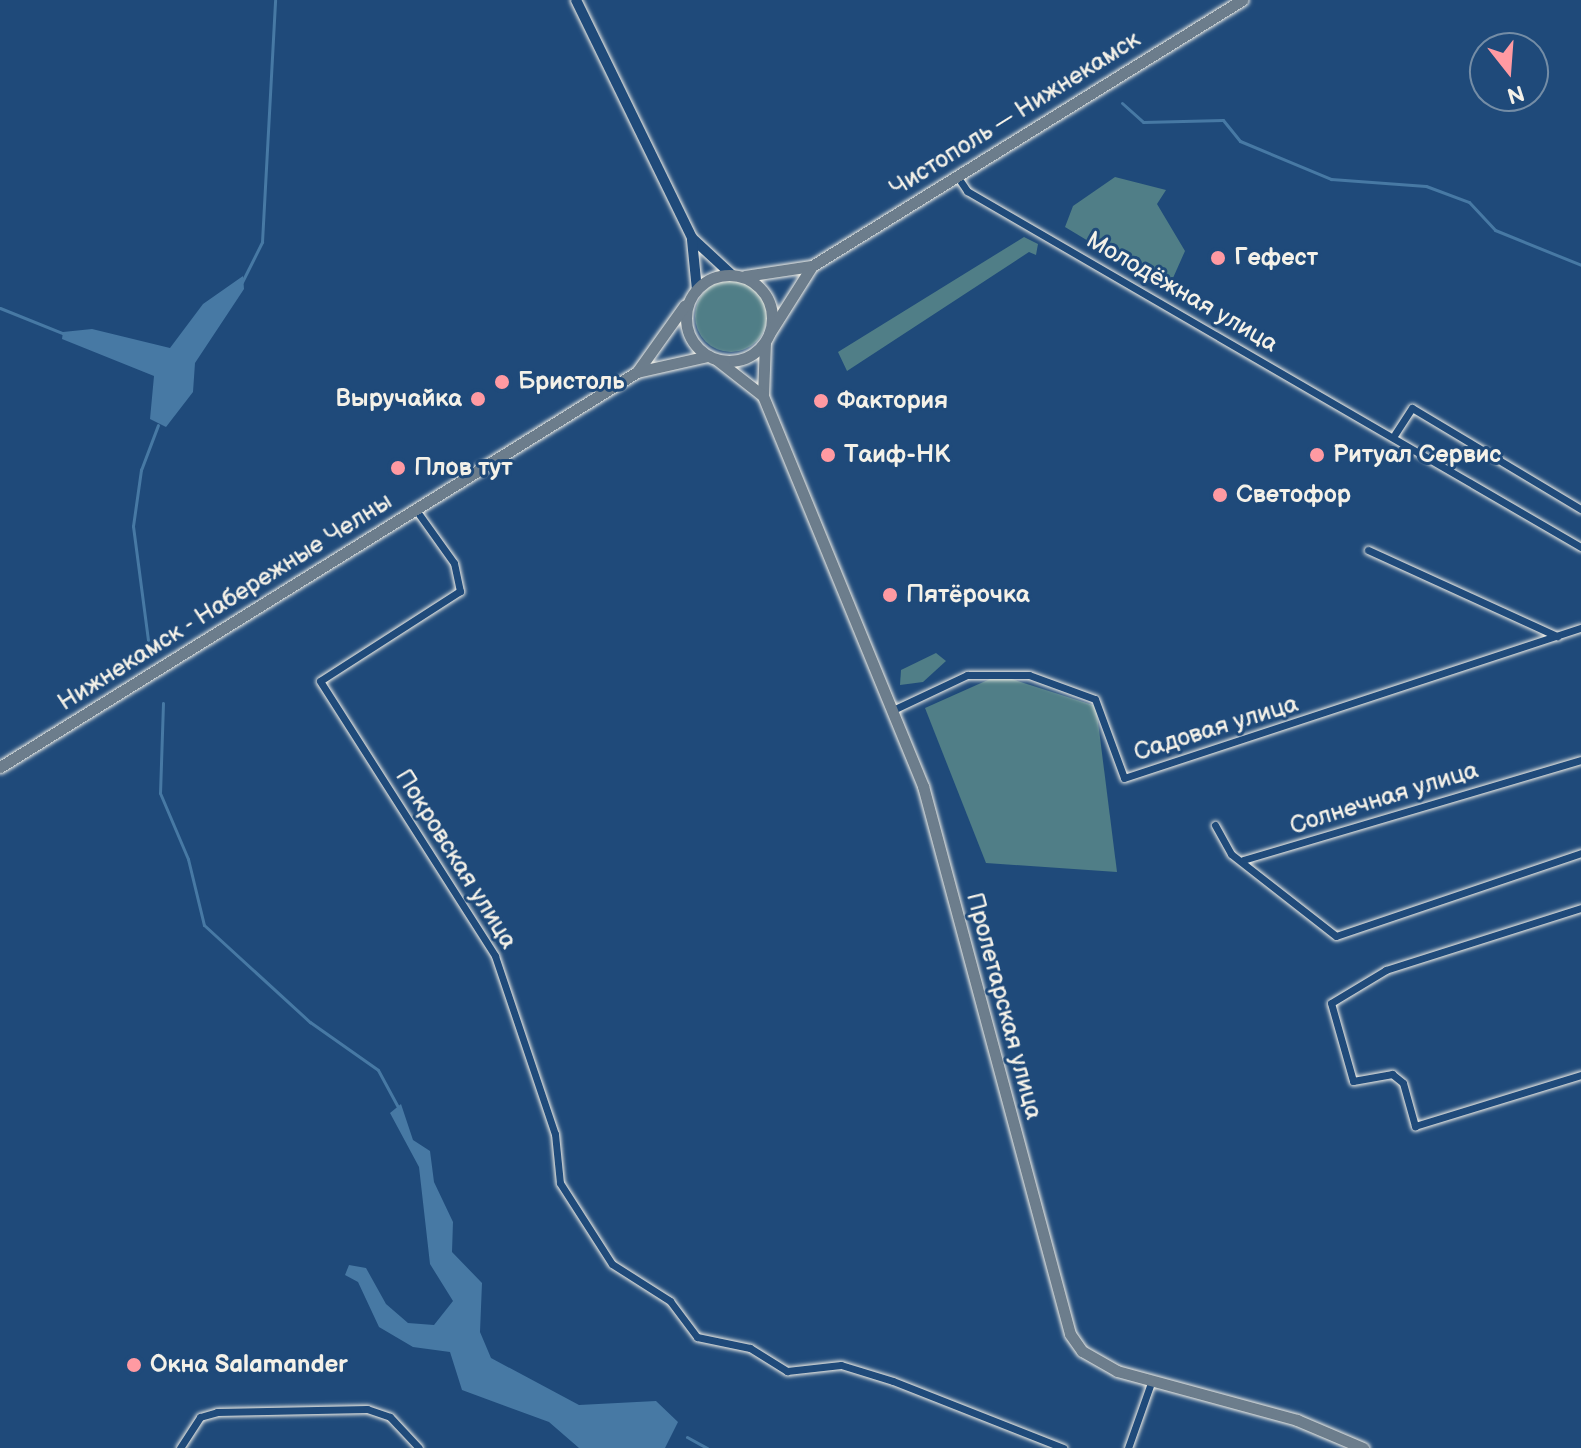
<!DOCTYPE html>
<html>
<head>
<meta charset="utf-8">
<style>
	body { margin:0 }
	#map { position:relative; width:1581px; height:1448px; overflow:hidden; background:#1f4a7a; font-family:"Balsamiq Sans",sans-serif }
	div>[style] { position:absolute }
	[style*='--x'] { left:calc(var(--x)*1px); top:calc(var(--y)*1px); width:calc(var(--w)*1px); rotate:calc(var(--a)*1deg) }
	.green>* { inset:0; background:#507e87 }
	.round { border-radius:50% }
	.water>* { inset:0; background:#4779a4 }
	.stream>* { height:3px; margin:-1.5px; padding:0 1.5px; transform-origin:1.5px; border-radius:1.5px; background:#4779a4 }
	.roads { filter:drop-shadow(0 0 2px #f4f1e8) drop-shadow(0 0 2px #f4f1e8) }
	.street>* { height:7px; margin:-3.5px; padding:0 3.5px; transform-origin:3.5px; border-radius:3.5px; background:#1f4a7a }
	.secondary>* { height:10px; margin:-5px; padding:0 5px; transform-origin:5px; border-radius:5px; background:#1f4a7a }
	.primary>* { height:11px; margin:-5.5px; padding:0 5.5px; transform-origin:5.5px; border-radius:5.5px; background:#6c7d8c }
	.primary>.ring { margin:-5.5px; padding:0; box-sizing:content-box; background:none; border:11px solid #6c7d8c; border-radius:50% }
	.dots>* { width:22px; height:22px; translate:-50% -50%; box-sizing:border-box; border:4px solid #1f4a7a; border-radius:50% }
	span { translate:-50% -50%; white-space:nowrap; text-align:center; line-height:1.15; -webkit-text-stroke:6px #1f4a7a; paint-order:stroke }
	.street-label { font-size:24px; color:#f4f1e8 }
	.poi-label { font-size:24px; color:#f4f1e8; font-weight:700 }
	.left { translate:0 -50%; text-align:left }
	.right { translate:-100% -50%; text-align:right }
	.north { position:absolute; left:1469px; top:32px; width:80px; height:80px; box-sizing:border-box; background:#1f4a7a; border:2px solid #748da6; border-radius:50%; rotate:163deg; font-size:22px; font-weight:700; line-height:32px; text-align:center; color:#f4f1e8 }
	.north::after { content:''; display:block; margin:auto; width:28px; height:36px; background:#ff9aa2; clip-path:polygon(50% 0,100% 100%,50% 72%,0 100%) }
</style>
</head>
<body>
<div id="map">
	<div class="green">
		<i style="clip-path:polygon(1115px 177px,1166px 190px,1157px 204px,1185px 251px,1173px 278px,1153px 280px,1065px 227px,1073px 206px)"></i>
		<i style="clip-path:polygon(1024px 237px,1038px 244px,1036px 255px,1029px 252px,847px 371px,838px 352px)"></i>
		<i class="round" style="left:695px;top:280px;width:72px;height:72px"></i>
		<i style="clip-path:polygon(936px 653px,946px 661px,923px 682px,900px 685px,901px 670px)"></i>
		<i style="clip-path:polygon(999px 675px,1096px 706px,1117px 872px,986px 863px,925px 708px)"></i>
	</div>
	<div class="water">
		<i style="clip-path:polygon(243px 276px,244px 289px,195px 363px,193px 392px,166px 427px,150px 419px,154px 376px,62px 339px,63px 332px,92px 329px,170px 348px,203px 304px)"></i>
		<i style="clip-path:polygon(401px 1104px,413px 1140px,430px 1151px,434px 1182px,453px 1222px,452px 1252px,482px 1283px,480px 1332px,491px 1358px,579px 1405px,656px 1401px,678px 1422px,665px 1448px,579px 1448px,549px 1422px,462px 1390px,450px 1352px,413px 1347px,379px 1327px,358px 1282px,345px 1275px,349px 1265px,366px 1268px,386px 1304px,408px 1323px,434px 1325px,453px 1301px,430px 1264px,419px 1167px,390px 1113px)"></i>
	</div>
	<div class="stream">
		<i style="--x:1122;--y:103;--w:28;--a:42"></i>
		<i style="--x:1143;--y:122;--w:80;--a:-1.4"></i>
		<i style="--x:1223;--y:120;--w:27;--a:51"></i>
		<i style="--x:1240;--y:141;--w:99;--a:22.7"></i>
		<i style="--x:1331;--y:179;--w:95;--a:4.2"></i>
		<i style="--x:1426;--y:186;--w:46;--a:20.4"></i>
		<i style="--x:1469;--y:202;--w:38;--a:47"></i>
		<i style="--x:1495;--y:230;--w:93;--a:22.1"></i>
		<i style="--x:242;--y:282;--w:45;--a:-63.4"></i>
		<i style="--x:262;--y:242;--w:242;--a:-86.9"></i>
		<i style="--x:0;--y:308;--w:72;--a:21.9"></i>
		<i style="--x:148;--y:640;--w:115;--a:-97.5"></i>
		<i style="--x:133;--y:526;--w:57;--a:-81.9"></i>
		<i style="--x:141;--y:470;--w:48;--a:-69.3"></i>
		<i style="--x:163;--y:703;--w:90;--a:91.9"></i>
		<i style="--x:160;--y:793;--w:72;--a:67"></i>
		<i style="--x:188;--y:859;--w:68;--a:76.4"></i>
		<i style="--x:204;--y:925;--w:144;--a:42.5"></i>
		<i style="--x:310;--y:1022;--w:83;--a:35.2"></i>
		<i style="--x:378;--y:1070;--w:42;--a:61.6"></i>
		<i style="--x:687;--y:1437;--w:23;--a:29"></i>
	</div>
	<div class="roads">
		<div class="street">
			<i style="--x:957;--y:176;--w:18;--a:56"></i>
			<i style="--x:967;--y:191;--w:710;--a:30.11"></i>
			<i style="--x:1395;--y:434;--w:31;--a:-57"></i>
			<i style="--x:1412;--y:408;--w:197;--a:30.9"></i>
			<i style="--x:416;--y:510;--w:65;--a:54.4"></i>
			<i style="--x:454;--y:563;--w:29;--a:78"></i>
			<i style="--x:460;--y:591;--w:166;--a:147.3"></i>
			<i style="--x:320;--y:681;--w:326;--a:57.5"></i>
			<i style="--x:495;--y:956;--w:188;--a:71.4"></i>
			<i style="--x:555;--y:1134;--w:49;--a:84.2"></i>
			<i style="--x:560;--y:1183;--w:96;--a:57.3"></i>
			<i style="--x:612;--y:1264;--w:69;--a:32.5"></i>
			<i style="--x:670;--y:1301;--w:45;--a:53.1"></i>
			<i style="--x:697;--y:1337;--w:54;--a:11.7"></i>
			<i style="--x:750;--y:1348;--w:44;--a:31.9"></i>
			<i style="--x:787;--y:1371;--w:54;--a:-6.3"></i>
			<i style="--x:841;--y:1365;--w:54;--a:17.1"></i>
			<i style="--x:893;--y:1381;--w:183;--a:21.5"></i>
			<i style="--x:1368;--y:550;--w:208;--a:24.5"></i>
			<i style="--x:895;--y:709;--w:80;--a:-25.3"></i>
			<i style="--x:967;--y:675;--w:62;--a:0"></i>
			<i style="--x:1029;--y:675;--w:70;--a:20"></i>
			<i style="--x:1095;--y:699;--w:84;--a:69.8"></i>
			<i style="--x:1124;--y:778;--w:481;--a:-18.2"></i>
			<i style="--x:1215;--y:825;--w:33;--a:61"></i>
			<i style="--x:1231;--y:854;--w:133;--a:38"></i>
			<i style="--x:1336;--y:936;--w:259;--a:-18.7"></i>
			<i style="--x:1243;--y:860;--w:352;--a:-16.5"></i>
			<i style="--x:1581;--y:908;--w:205;--a:162.4"></i>
			<i style="--x:1386;--y:970;--w:64;--a:149"></i>
			<i style="--x:1331;--y:1003;--w:81;--a:74.2"></i>
			<i style="--x:1353;--y:1081;--w:40;--a:-10"></i>
			<i style="--x:1392;--y:1074;--w:14;--a:39"></i>
			<i style="--x:1403;--y:1083;--w:45;--a:74.4"></i>
			<i style="--x:1415;--y:1126;--w:174;--a:-17.1"></i>
			<i style="--x:180;--y:1448;--w:37;--a:-57"></i>
			<i style="--x:200;--y:1417;--w:18;--a:-16"></i>
			<i style="--x:217;--y:1412;--w:150;--a:-1.1"></i>
			<i style="--x:367;--y:1409;--w:24;--a:19"></i>
			<i style="--x:390;--y:1417;--w:42;--a:46.9"></i>
			<i style="--x:1128;--y:1448;--w:72;--a:-70.6"></i>
		</div>
		<div class="secondary">
			<i style="--x:576;--y:0;--w:265;--a:64"></i>
			<i style="--x:692;--y:238;--w:54;--a:42.8"></i>
			<i style="--x:692;--y:240;--w:50;--a:84.3"></i>
		</div>
		<div class="primary">
			<i class="ring" style="left:686px;top:275px;width:75px;height:75px"></i>
			<i style="--x:745;--y:276;--w:67;--a:-8.6"></i>
			<i style="--x:769;--y:334;--w:80;--a:-57.7"></i>
			<i style="--x:812;--y:266;--w:506;--a:-31.74"></i>
			<i style="--x:765;--y:342;--w:54;--a:92.1"></i>
			<i style="--x:763;--y:396;--w:422;--a:67.7"></i>
			<i style="--x:923;--y:786;--w:567;--a:74.98"></i>
			<i style="--x:1070;--y:1334;--w:21;--a:55"></i>
			<i style="--x:1082;--y:1351;--w:40;--a:29.7"></i>
			<i style="--x:1117;--y:1371;--w:187;--a:15.2"></i>
			<i style="--x:1297;--y:1420;--w:72;--a:23"></i>
			<i style="--x:717;--y:360;--w:58;--a:38"></i>
			<i style="--x:637;--y:372;--w:82;--a:-54.4"></i>
			<i style="--x:0;--y:767;--w:750;--a:-31.8"></i>
			<i style="--x:637;--y:372;--w:73;--a:-12.7"></i>
		</div>
	</div>
	<div class="dots">
		<i style="left:1218px;top:258px;background:#ff9aa2"></i>
		<i style="left:502px;top:382px;background:#ff9aa2"></i>
		<i style="left:478px;top:399px;background:#ff9aa2"></i>
		<i style="left:821px;top:401px;background:#ff9aa2"></i>
		<i style="left:828px;top:455px;background:#ff9aa2"></i>
		<i style="left:1317px;top:455px;background:#ff9aa2"></i>
		<i style="left:398px;top:468px;background:#ff9aa2"></i>
		<i style="left:1220px;top:495px;background:#ff9aa2"></i>
		<i style="left:890px;top:595px;background:#ff9aa2"></i>
		<i style="left:134px;top:1365px;background:#ff9aa2"></i>
	</div>
	<div class="street-label">
		<span style="left:1015px;top:114px;rotate:-32deg">Чистополь — Нижнекамск</span>
		<span style="left:1182px;top:292px;rotate:30deg">Молодёжная улица</span>
		<span style="left:225px;top:602px;rotate:-32deg">Нижнекамск - Набережные Челны</span>
		<span style="left:1216px;top:728px;rotate:-17deg">Садовая улица</span>
		<span style="left:1384px;top:798px;rotate:-17deg">Солнечная улица</span>
		<span style="left:456px;top:859px;rotate:58deg">Покровская улица</span>
		<span style="left:1004px;top:1006px;rotate:75deg">Пролетарская улица</span>
	</div>
	<div class="poi-label">
		<span class="left" style="left:1234px;top:258px">Гефест</span>
		<span class="left" style="left:518px;top:382px">Бристоль</span>
		<span class="right" style="left:462px;top:399px">Выручайка</span>
		<span class="left" style="left:837px;top:401px">Фактория</span>
		<span class="left" style="left:844px;top:455px">Таиф-НК</span>
		<span class="left" style="left:1333px;top:455px">Ритуал Сервис</span>
		<span class="left" style="left:414px;top:468px">Плов тут</span>
		<span class="left" style="left:1236px;top:495px">Светофор</span>
		<span class="left" style="left:906px;top:595px">Пятёрочка</span>
		<span class="left" style="left:150px;top:1365px">Окна Salamander</span>
	</div>
	<div class="north">N</div>
</div>
</body>
</html>
